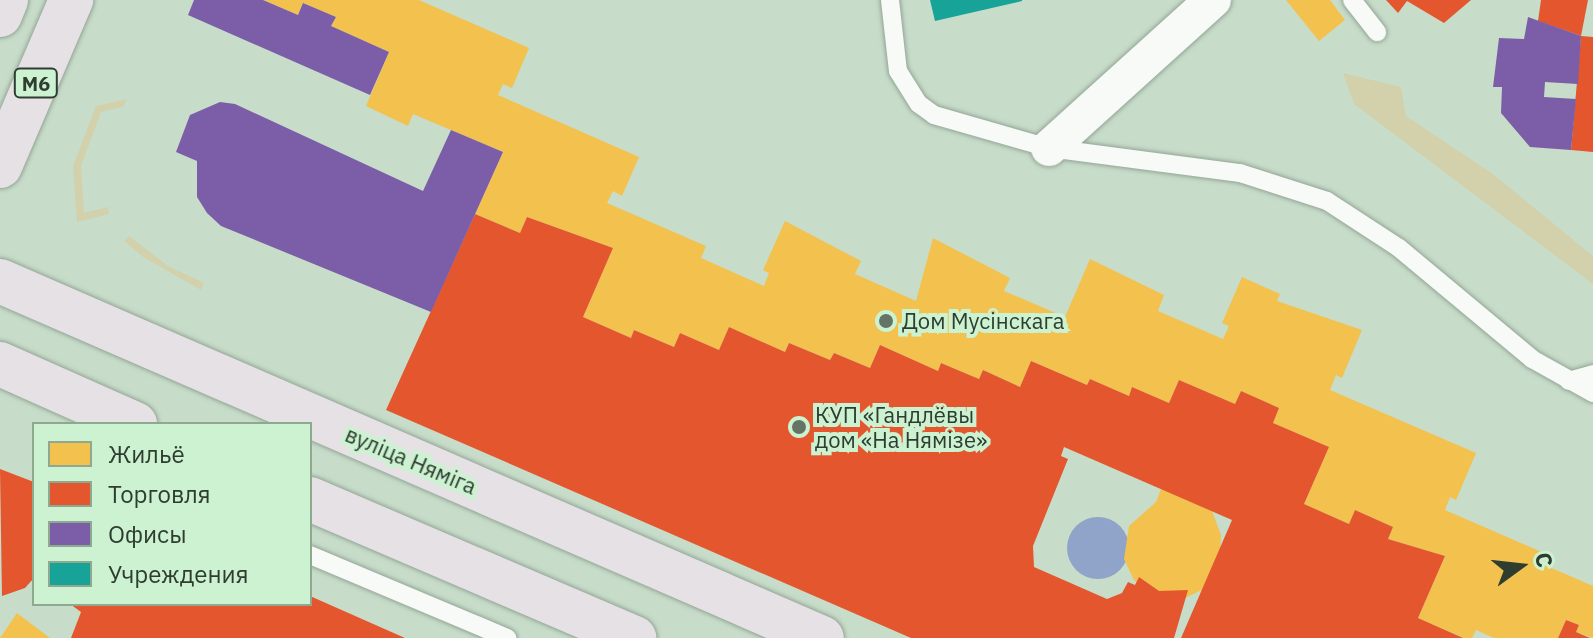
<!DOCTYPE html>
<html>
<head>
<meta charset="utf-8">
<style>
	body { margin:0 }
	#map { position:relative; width:1593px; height:638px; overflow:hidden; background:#c7ddca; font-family:"IBM Plex Sans",sans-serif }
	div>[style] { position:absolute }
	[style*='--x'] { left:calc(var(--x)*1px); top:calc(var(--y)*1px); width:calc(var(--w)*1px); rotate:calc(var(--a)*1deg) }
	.green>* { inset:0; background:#d2d1ab }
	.water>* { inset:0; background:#8fa4c8 }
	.round { border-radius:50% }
	.homes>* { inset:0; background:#f2c14e }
	.shops>* { inset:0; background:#e4572e }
	.offices>* { inset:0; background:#7b5ea7 }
	.public>* { inset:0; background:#17a398 }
	.roads { filter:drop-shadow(0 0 2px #94a596) drop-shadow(0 0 2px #94a596) }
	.service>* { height:18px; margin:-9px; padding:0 9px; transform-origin:9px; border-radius:9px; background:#f7faf7 }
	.minor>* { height:36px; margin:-18px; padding:0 18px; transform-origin:18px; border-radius:18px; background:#f7faf7 }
	.primary>* { height:44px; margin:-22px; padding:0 22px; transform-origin:22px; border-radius:22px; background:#e6e1e5 }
	.dots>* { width:22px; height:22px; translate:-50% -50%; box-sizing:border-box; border:4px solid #ccf2d1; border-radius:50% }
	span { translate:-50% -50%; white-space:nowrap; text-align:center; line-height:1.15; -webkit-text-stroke:8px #ccf2d1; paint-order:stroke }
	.shield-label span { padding:2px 6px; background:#ccf2d1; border:2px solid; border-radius:6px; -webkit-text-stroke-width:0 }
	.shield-label { font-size:20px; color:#2e3d30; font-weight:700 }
	.poi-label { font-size:22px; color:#2e3d30 }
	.left { translate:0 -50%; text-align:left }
	.street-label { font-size:22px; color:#2e3d30 }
	.legend { position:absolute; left:32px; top:422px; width:280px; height:184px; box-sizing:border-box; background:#ccf2d1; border:2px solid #8daa91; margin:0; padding:10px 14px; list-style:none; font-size:24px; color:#2e3d30 }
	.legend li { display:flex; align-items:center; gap:16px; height:40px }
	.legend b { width:40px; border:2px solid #8daa91 }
	.north { position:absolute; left:1481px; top:526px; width:80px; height:80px; -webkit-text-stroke:6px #ccf2d1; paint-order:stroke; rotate:75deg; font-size:22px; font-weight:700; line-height:32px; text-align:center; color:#2e3d30 }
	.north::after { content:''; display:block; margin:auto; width:28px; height:36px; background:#2e3d30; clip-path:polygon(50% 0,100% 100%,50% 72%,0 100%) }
</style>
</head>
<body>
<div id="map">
	<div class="green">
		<i style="clip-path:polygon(1343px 73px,1401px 87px,1406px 116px,1493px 174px,1593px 256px,1593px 284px,1354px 104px)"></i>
		<i style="clip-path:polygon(127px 99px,123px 107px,101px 112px,81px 166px,84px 213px,108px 207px,109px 214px,77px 222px,73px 166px,96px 106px)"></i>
		<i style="clip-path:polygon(129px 236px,168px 266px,204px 283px,201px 290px,143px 257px,124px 241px)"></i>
	</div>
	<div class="water">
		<i class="round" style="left:1067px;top:517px;width:62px;height:62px"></i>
	</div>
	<div class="homes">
		<i style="clip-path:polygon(263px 0,419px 0,529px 48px,512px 88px,503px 84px,498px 95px,639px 157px,622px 196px,613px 191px,607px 203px,706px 246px,701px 258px,764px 286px,769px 273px,763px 270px,785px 221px,861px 261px,855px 274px,916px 301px,933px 238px,1010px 278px,1004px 291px,1065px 317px,1090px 259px,1164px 295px,1158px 311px,1223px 339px,1229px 326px,1222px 323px,1242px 277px,1280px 294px,1277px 301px,1362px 330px,1342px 378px,1336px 375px,1330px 390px,1476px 453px,1456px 500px,1450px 497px,1445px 510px,1544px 553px,1540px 563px,1593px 586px,1593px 638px,1576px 632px,1579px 625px,1566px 620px,1558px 638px,1494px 638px,1476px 630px,1472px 638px,1463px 638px,1418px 618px,1445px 556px,1388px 539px,1393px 527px,1355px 510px,1349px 524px,1304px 504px,1329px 447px,1273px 423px,1279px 408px,1241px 391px,1235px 404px,1179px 380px,1169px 403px,1132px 387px,1129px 396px,1090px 379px,1087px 385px,1031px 361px,1020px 387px,983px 370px,979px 379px,941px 363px,938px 371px,880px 345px,870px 368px,834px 353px,830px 360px,789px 343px,785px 352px,729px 327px,719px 350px,680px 333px,674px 347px,634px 330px,631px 338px,583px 317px,613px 248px,527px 217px,520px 233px,475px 214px,503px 152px,413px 114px,408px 126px,366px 106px,389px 52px,331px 26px,336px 17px,303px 3px,298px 15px)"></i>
		<i style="clip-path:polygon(1286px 0,1330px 0,1345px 20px,1319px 41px)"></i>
		<i style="clip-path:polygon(1161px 489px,1212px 511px,1221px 535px,1219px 570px,1204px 589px,1185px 598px,1149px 593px,1134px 580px,1124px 559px,1129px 526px,1156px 502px)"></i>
		<i style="clip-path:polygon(17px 613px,50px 638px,0 638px)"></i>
	</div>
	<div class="shops">
		<i style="clip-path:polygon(1386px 0,1471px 0,1444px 23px,1407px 1px,1398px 13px)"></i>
		<i style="clip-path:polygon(1541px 0,1588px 0,1581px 36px,1538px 21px)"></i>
		<i style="clip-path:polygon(1581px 36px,1593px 37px,1593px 152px,1571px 150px)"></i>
		<i style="clip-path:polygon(475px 214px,520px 233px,527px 217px,613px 248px,583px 317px,631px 338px,634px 330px,674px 347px,680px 333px,719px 350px,729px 327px,785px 352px,789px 343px,830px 360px,834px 353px,870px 368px,880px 345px,938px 371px,941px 363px,979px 379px,983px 370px,1020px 387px,1031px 361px,1087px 385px,1090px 379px,1129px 396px,1132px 387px,1169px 403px,1179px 380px,1235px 404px,1241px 391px,1279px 408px,1273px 423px,1329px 447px,1304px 504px,1349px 524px,1355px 510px,1393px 527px,1388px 539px,1445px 556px,1418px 618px,1463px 638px,1181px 638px,1232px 520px,1064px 447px,1061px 456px,1068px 459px,1033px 546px,1034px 567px,1107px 599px,1122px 593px,1128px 582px,1135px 585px,1139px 577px,1159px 591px,1188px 590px,1174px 638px,911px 638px,386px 410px)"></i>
		<i style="clip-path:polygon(0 469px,34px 482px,34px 578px,25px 588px,2px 596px)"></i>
		<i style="clip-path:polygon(310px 596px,405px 638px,71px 638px,81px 612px,70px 604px,310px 604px)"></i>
		<i style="clip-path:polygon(1566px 620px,1579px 625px,1576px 632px,1590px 638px,1558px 638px)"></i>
	</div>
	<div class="offices">
		<i style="clip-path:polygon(194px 0,263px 0,298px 15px,303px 3px,336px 17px,331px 26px,389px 52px,370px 95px,188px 15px)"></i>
		<i style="clip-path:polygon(1528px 17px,1581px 36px,1578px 84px,1545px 82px,1544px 97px,1576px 99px,1571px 150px,1530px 147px,1501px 113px,1502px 87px,1493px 87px,1499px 38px,1524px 39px)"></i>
		<i style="clip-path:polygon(220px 102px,235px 104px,423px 191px,451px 130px,503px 152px,431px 312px,221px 226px,207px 213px,197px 197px,197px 161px,176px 152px,190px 115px)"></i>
	</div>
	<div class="public">
		<i style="clip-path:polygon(930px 0,1022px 0,1022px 1px,935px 21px)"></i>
	</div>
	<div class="roads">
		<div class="service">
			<i style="--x:890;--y:0;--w:71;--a:83.6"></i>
			<i style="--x:898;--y:71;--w:39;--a:58"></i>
			<i style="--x:919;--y:104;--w:19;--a:36"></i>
			<i style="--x:934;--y:115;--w:120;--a:16"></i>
			<i style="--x:1049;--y:148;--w:193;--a:7.5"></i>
			<i style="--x:1240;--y:173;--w:91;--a:17.8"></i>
			<i style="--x:1327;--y:201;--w:86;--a:33.1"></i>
			<i style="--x:1399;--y:248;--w:173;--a:39.8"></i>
			<i style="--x:1532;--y:359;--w:70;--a:29.1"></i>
			<i style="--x:1352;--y:0;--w:41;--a:52"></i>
			<i style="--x:1569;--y:381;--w:25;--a:-16"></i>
			<i style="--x:310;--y:555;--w:214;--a:22.8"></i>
		</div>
		<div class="minor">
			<i style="--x:1049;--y:148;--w:221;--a:-42.1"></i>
		</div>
		<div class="primary">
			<i style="--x:0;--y:15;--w:16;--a:-68"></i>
			<i style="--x:0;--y:166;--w:181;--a:-66.8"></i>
			<i style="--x:0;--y:281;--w:896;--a:23.48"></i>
			<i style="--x:0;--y:364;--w:148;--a:24"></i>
			<i style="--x:310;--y:499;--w:353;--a:23.2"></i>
		</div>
	</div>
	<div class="dots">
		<i style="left:886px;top:321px;background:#647566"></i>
		<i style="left:799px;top:427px;background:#647566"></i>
	</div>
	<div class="shield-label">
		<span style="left:36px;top:83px">М6</span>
	</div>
	<div class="poi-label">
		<span class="left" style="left:902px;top:321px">Дом Мусінскага</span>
		<span class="left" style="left:815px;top:427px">КУП «Гандлёвы<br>дом «На Нямізе»</span>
	</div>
	<div class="street-label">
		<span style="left:411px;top:460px;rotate:23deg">вуліца Няміга</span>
	</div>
	<ul class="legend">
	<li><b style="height:22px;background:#f2c14e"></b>Жильё</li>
	<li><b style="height:22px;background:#e4572e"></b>Торговля</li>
	<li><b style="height:22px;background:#7b5ea7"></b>Офисы</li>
	<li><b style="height:22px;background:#17a398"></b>Учреждения</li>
	</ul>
	<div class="north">С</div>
</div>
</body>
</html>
